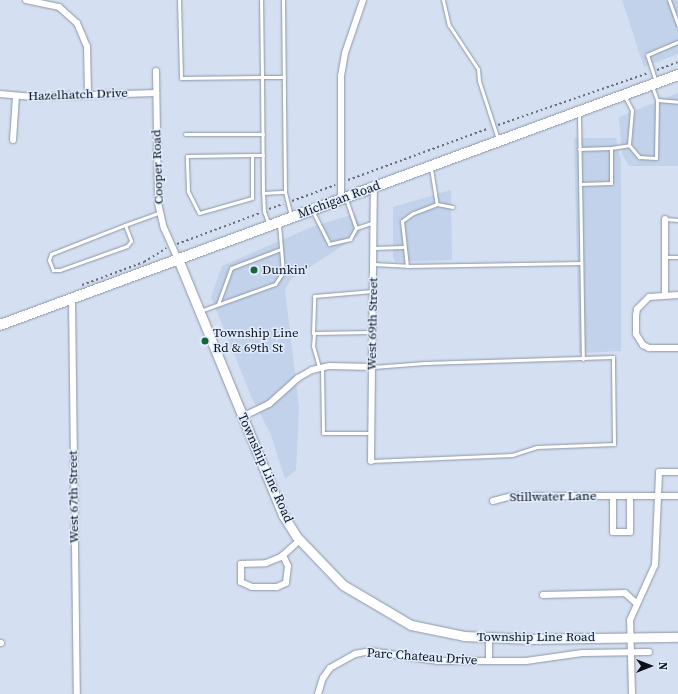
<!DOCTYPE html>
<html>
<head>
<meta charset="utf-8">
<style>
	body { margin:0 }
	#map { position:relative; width:678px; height:694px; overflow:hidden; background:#d4dff1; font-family:"Source Serif 4",serif }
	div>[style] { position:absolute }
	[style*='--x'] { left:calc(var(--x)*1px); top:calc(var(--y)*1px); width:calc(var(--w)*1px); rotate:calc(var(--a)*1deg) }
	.built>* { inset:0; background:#c2d2ea }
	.path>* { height:1.5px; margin-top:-0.75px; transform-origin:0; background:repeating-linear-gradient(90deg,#676e79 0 2px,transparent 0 5px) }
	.roads { filter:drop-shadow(0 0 1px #8b96a6) drop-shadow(0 0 1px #8b96a6) }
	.service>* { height:3px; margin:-1.5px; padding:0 1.5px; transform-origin:1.5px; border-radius:1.5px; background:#fff }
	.minor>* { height:6px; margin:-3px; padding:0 3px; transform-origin:3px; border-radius:3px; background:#fff }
	.secondary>* { height:9px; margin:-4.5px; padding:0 4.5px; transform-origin:4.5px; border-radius:4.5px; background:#fff }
	.primary>* { height:10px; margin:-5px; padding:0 5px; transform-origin:5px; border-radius:5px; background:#fff }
	.dots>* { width:11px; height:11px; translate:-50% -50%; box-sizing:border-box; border:2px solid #e1edff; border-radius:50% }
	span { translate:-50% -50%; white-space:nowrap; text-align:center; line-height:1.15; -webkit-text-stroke:3px #e1edff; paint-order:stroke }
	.street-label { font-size:13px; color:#0d1117 }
	.poi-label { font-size:13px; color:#0d1117 }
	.left { translate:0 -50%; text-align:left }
	.north { position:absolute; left:630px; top:646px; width:40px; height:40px; -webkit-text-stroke:3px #e1edff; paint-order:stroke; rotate:90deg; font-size:11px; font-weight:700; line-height:16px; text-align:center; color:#0d1117 }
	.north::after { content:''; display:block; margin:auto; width:14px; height:18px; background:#0d1117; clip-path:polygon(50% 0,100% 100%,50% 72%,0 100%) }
</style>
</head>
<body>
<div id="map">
	<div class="built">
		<i style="clip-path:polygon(622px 0,678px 0,678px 54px,644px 67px)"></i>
		<i style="clip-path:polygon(678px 93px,678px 166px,629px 166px,622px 154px,619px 117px)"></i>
		<i style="clip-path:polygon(574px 138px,616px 138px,621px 161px,621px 351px,579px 353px)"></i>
		<i style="clip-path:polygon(451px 190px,452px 260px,396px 262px,393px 258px,393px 207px)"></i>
		<i style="clip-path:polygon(355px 214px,362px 229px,358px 236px,291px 279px,285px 289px,299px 408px,296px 470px,285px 479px,271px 435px,251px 396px,211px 297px,222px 266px,314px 226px)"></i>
	</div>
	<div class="path">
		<i style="--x:657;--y:70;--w:22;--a:-21"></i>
		<i style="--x:498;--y:125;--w:159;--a:-19.1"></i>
		<i style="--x:348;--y:180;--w:150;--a:-20.2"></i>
		<i style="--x:292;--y:201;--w:46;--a:-20.4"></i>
		<i style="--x:269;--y:209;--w:15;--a:-20"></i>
		<i style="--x:177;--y:244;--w:89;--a:-20.5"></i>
		<i style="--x:82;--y:285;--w:66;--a:-20.4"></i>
		<i style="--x:144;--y:262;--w:26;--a:-32"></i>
	</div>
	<div class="roads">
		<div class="service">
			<i style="--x:179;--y:0;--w:78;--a:88.5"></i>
			<i style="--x:181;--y:78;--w:81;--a:-0.7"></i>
			<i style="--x:262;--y:77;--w:77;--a:-90.7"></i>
			<i style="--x:283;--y:0;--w:192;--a:89.4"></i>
			<i style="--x:443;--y:0;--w:26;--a:77"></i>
			<i style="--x:449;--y:25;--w:53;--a:56.6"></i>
			<i style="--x:478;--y:69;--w:12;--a:85"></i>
			<i style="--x:479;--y:81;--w:61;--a:71.9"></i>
			<i style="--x:669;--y:0;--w:27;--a:70"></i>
			<i style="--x:656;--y:82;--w:28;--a:-108"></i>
			<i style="--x:647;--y:55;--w:34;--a:-23"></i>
			<i style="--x:652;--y:86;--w:15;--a:70"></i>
			<i style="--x:657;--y:100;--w:21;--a:5"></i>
			<i style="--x:625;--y:97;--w:15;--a:62"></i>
			<i style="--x:632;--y:110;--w:35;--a:95"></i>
			<i style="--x:629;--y:145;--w:16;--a:50"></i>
			<i style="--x:639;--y:157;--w:17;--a:3"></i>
			<i style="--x:656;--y:158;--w:58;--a:-89"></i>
			<i style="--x:579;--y:113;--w:246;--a:89.1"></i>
			<i style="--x:185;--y:134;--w:78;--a:0"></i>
			<i style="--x:579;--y:149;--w:32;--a:-2"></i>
			<i style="--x:252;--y:155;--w:43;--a:90"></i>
			<i style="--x:252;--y:198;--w:55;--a:164.2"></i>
			<i style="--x:199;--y:213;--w:25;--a:-117"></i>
			<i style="--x:188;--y:191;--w:35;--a:-92"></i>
			<i style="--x:187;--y:156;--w:65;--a:-0.9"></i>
			<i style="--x:252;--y:155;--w:11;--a:0"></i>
			<i style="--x:431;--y:168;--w:36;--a:81"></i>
			<i style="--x:437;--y:204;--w:26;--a:159"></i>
			<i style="--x:413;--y:213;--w:14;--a:144"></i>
			<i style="--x:402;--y:221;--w:45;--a:83.7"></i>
			<i style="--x:407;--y:266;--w:174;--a:-1"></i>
			<i style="--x:580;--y:184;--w:31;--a:-2"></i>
			<i style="--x:611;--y:183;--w:35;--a:-90"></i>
			<i style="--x:611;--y:148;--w:18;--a:-9"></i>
			<i style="--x:263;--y:193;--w:116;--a:-90.5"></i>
			<i style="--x:262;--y:77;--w:22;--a:0"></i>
			<i style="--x:437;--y:204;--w:16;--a:11"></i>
			<i style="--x:313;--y:212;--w:36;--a:63"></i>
			<i style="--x:329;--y:244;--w:22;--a:-13"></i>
			<i style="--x:350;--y:239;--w:13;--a:-61"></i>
			<i style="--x:356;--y:228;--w:31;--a:-109"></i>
			<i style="--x:665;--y:219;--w:13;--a:4"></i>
			<i style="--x:125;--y:225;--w:17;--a:69"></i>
			<i style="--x:131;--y:241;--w:6;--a:129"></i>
			<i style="--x:127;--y:246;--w:71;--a:160.3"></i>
			<i style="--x:60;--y:270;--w:7;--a:180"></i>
			<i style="--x:53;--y:270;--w:11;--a:-112"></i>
			<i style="--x:49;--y:260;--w:6;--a:-72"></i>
			<i style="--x:51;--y:254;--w:79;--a:-21.4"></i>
			<i style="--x:125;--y:225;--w:37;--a:-20"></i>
			<i style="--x:269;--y:225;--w:15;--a:-110"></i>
			<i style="--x:264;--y:211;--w:18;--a:-93"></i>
			<i style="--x:263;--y:193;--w:22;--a:-3"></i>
			<i style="--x:285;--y:192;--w:25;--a:76"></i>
			<i style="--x:356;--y:228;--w:19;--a:-18"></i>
			<i style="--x:373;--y:248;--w:30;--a:-2"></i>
			<i style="--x:665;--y:257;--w:13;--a:0"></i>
			<i style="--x:373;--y:264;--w:34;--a:3"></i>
			<i style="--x:218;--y:304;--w:38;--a:-70"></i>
			<i style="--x:231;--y:268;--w:53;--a:-20.8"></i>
			<i style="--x:200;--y:311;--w:80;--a:-19.8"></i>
			<i style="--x:275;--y:284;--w:14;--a:-56"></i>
			<i style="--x:283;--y:272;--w:48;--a:-94.8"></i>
			<i style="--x:372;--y:332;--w:59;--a:179"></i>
			<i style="--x:313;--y:333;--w:37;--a:-88"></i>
			<i style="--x:314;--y:296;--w:59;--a:-4.8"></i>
			<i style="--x:314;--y:333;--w:13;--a:94"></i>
			<i style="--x:313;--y:346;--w:22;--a:74"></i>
			<i style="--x:322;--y:367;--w:66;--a:89.1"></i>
			<i style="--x:323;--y:433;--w:48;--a:0"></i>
			<i style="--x:371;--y:461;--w:141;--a:-2.4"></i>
			<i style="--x:512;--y:455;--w:26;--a:-18"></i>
			<i style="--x:537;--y:447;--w:77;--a:-2.2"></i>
			<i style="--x:614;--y:444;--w:87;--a:-90.7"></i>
			<i style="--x:613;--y:357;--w:188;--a:178.2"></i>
			<i style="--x:425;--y:363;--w:52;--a:175.6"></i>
		</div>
		<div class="minor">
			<i style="--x:26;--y:0;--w:34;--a:12"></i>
			<i style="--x:59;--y:7;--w:24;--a:42"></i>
			<i style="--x:77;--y:23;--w:25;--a:67"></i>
			<i style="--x:87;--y:46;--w:49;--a:88.8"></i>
			<i style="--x:156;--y:71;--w:132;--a:89.1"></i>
			<i style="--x:158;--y:203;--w:26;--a:77"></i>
			<i style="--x:164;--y:228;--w:34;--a:66"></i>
			<i style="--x:0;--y:94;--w:34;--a:5"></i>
			<i style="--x:34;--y:97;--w:122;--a:-1.9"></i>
			<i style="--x:13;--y:140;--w:44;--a:-86.1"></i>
			<i style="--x:341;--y:199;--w:123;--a:-90"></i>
			<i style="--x:341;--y:76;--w:23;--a:-80"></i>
			<i style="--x:345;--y:53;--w:56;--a:-71.2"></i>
			<i style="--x:665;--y:219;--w:76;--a:90"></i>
			<i style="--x:678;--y:295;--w:29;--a:176"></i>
			<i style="--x:649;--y:297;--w:17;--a:135"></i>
			<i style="--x:637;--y:309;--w:6;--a:99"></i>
			<i style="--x:636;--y:315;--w:19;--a:90"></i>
			<i style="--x:636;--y:334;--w:13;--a:58"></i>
			<i style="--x:643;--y:345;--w:7;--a:27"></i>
			<i style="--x:649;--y:348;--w:29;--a:0"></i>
			<i style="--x:72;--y:299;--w:395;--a:89.3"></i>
			<i style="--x:242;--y:417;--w:30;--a:-26"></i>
			<i style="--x:269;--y:404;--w:39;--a:-42"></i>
			<i style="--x:298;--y:378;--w:16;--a:-30"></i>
			<i style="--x:312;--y:370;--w:18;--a:-13"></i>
			<i style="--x:330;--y:366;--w:42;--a:1.4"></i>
			<i style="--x:371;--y:461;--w:274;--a:-89.4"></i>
			<i style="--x:613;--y:497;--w:35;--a:90"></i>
			<i style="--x:613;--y:532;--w:17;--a:0"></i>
			<i style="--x:630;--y:532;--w:35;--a:-90"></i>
			<i style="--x:493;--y:501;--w:20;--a:-15"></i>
			<i style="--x:512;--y:496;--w:166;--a:0"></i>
			<i style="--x:283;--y:555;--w:12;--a:66"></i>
			<i style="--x:288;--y:566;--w:17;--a:97"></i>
			<i style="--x:286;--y:583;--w:10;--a:156"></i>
			<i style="--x:277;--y:587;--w:25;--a:180"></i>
			<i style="--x:252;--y:587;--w:12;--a:-156"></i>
			<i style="--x:241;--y:582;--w:18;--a:-90"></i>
			<i style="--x:241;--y:564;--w:25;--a:-2"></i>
			<i style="--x:266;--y:563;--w:16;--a:-22"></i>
			<i style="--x:281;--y:557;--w:25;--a:-42"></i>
			<i style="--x:543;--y:595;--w:82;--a:-1.4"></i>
			<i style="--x:625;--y:593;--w:15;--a:42"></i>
			<i style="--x:489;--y:637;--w:24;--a:90"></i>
			<i style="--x:0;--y:643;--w:1;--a:0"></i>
			<i style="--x:318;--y:694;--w:17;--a:-73"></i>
			<i style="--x:323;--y:678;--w:12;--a:-55"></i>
			<i style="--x:330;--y:668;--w:29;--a:-29"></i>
			<i style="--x:355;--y:654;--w:15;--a:-11"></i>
			<i style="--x:370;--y:651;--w:69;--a:8.4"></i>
			<i style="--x:438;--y:661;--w:88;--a:0"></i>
			<i style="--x:526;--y:661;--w:57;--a:-8.1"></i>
			<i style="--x:582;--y:653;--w:67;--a:-0.9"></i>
			<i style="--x:632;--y:694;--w:74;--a:-91.5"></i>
			<i style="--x:630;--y:620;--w:60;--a:-65.6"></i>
			<i style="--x:655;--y:565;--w:93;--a:-87.5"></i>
			<i style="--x:659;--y:472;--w:19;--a:0"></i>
		</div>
		<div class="secondary">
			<i style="--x:178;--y:259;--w:277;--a:67.7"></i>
			<i style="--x:283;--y:515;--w:25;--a:58"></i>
			<i style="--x:296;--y:536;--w:68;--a:46.2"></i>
			<i style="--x:343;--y:585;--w:79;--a:30.5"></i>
			<i style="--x:411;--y:625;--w:54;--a:11.7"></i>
			<i style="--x:464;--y:636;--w:66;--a:2.6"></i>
			<i style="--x:530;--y:639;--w:148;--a:-0.8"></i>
		</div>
		<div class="primary">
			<i style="--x:0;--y:325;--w:723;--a:-20.24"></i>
		</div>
	</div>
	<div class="dots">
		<i style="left:254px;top:270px;background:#166738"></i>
		<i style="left:205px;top:341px;background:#166738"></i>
	</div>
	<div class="street-label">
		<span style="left:78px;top:95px;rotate:-2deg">Hazelhatch Drive</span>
		<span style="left:158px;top:167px;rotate:-92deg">Cooper Road</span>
		<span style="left:339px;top:200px;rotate:-20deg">Michigan Road</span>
		<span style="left:373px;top:324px;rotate:-89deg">West 69th Street</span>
		<span style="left:265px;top:468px;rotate:66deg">Township Line Road</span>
		<span style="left:74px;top:497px;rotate:-91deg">West 67th Street</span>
		<span style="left:553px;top:497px;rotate:-1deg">Stillwater Lane</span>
		<span style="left:536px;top:637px">Township Line Road</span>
		<span style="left:422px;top:657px;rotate:4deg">Parc Chateau Drive</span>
	</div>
	<div class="poi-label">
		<span class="left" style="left:262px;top:270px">Dunkin'</span>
		<span class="left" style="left:213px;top:341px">Township Line<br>Rd &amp; 69th St</span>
	</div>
	<div class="north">N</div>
</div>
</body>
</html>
